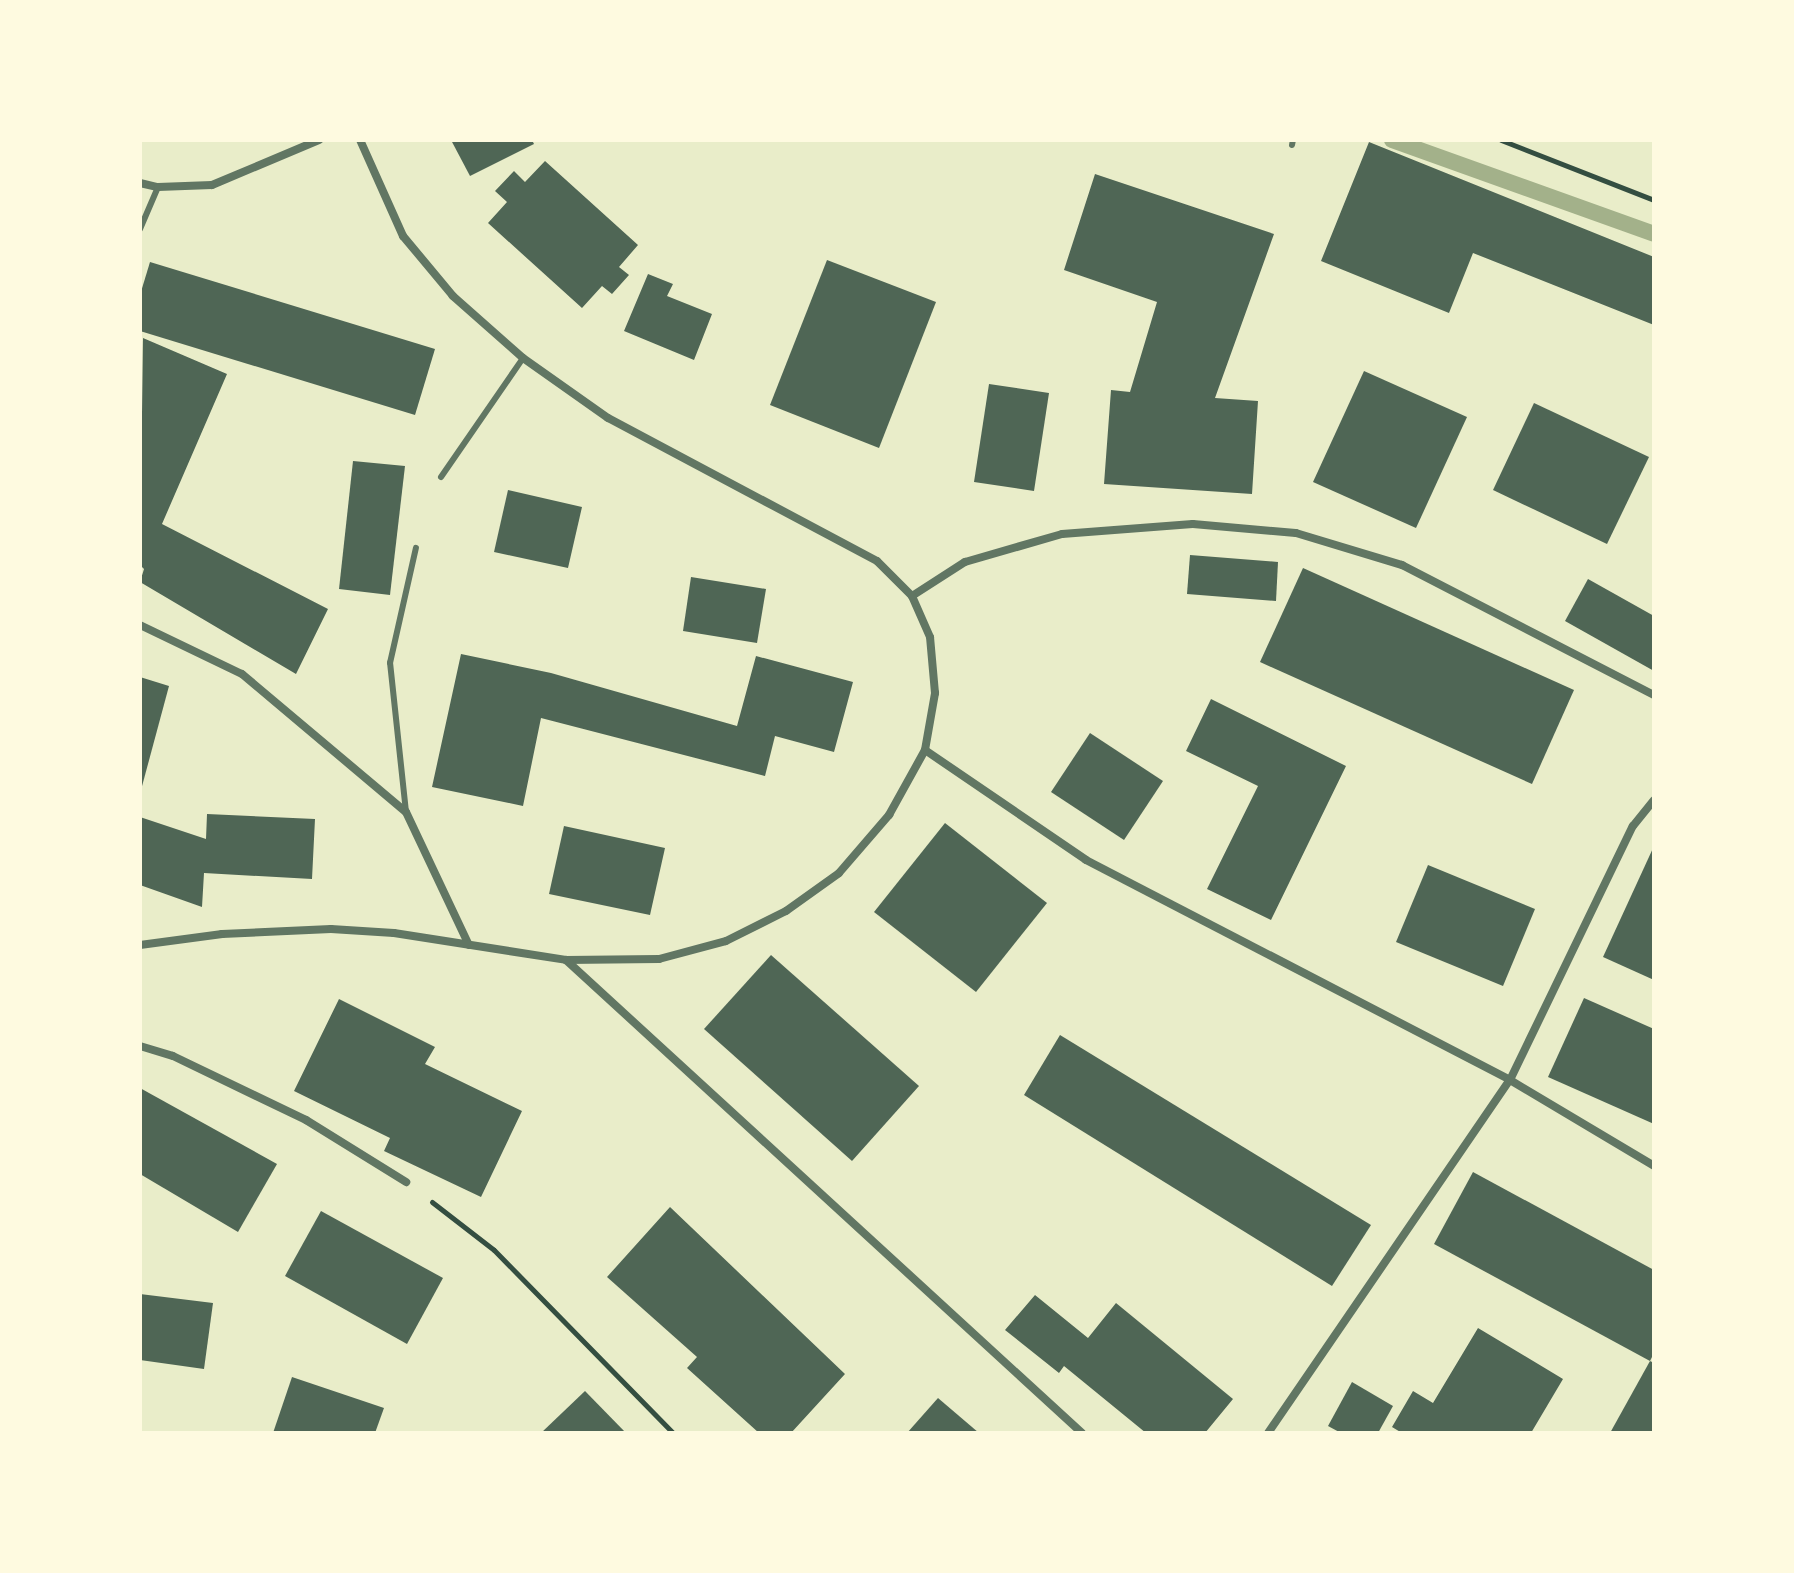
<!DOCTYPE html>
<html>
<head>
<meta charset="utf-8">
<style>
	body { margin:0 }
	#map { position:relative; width:1794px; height:1573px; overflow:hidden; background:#e9edc9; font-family:"Alegreya Sans",sans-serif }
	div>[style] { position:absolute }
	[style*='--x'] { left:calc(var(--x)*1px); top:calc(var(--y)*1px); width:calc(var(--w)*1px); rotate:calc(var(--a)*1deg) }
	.stream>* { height:16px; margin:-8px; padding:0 8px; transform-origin:8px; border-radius:8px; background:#a3b18a }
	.building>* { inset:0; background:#4f6655 }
	.path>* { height:5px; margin:-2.5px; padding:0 2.5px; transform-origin:2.5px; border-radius:2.5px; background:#344e41 }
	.service>* { height:6px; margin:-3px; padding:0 3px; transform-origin:3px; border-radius:3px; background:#617663 }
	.minor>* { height:8px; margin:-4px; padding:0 4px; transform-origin:4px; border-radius:4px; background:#617663 }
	span { translate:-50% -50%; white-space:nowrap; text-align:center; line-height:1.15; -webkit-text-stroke:7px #fefae0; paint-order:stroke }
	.frame { position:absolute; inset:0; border:142px solid #fefae0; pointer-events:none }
</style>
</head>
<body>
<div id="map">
	<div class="stream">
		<i style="--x:1392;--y:140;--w:278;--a:19.7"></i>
	</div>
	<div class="building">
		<i style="clip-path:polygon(451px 140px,532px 140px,534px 144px,470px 176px)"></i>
		<i style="clip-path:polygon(1369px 142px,1654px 257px,1654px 325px,1473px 253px,1449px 313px,1321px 261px)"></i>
		<i style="clip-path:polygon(545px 161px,638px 245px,619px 267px,629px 275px,612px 294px,602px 286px,582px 308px,488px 223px,507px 202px,495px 191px,514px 171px,525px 182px)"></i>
		<i style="clip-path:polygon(1095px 174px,1274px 234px,1215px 398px,1258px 401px,1252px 494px,1104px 484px,1111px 390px,1130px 392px,1157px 302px,1064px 270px)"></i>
		<i style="clip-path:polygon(827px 260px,936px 302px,879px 448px,770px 405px)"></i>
		<i style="clip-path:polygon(150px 262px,435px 349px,415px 415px,140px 331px,140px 295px)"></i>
		<i style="clip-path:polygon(648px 274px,673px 284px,667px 296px,712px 314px,694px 360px,624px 331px)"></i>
		<i style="clip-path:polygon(143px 338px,227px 374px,162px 524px,328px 609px,296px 674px,140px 582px,144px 569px,140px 565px)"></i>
		<i style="clip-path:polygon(1364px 371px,1467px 417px,1416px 528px,1313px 482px)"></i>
		<i style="clip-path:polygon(989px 384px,1049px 393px,1034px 491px,974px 482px)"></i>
		<i style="clip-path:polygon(1534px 403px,1649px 457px,1607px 544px,1493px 490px)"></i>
		<i style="clip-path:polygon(353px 461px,405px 466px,390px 595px,339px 589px)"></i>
		<i style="clip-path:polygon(508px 490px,582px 507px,568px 568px,494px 552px)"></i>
		<i style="clip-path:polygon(1190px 555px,1278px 562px,1276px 601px,1187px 594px)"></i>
		<i style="clip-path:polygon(1303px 568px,1574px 690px,1532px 784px,1260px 662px)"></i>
		<i style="clip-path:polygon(691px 577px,766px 589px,757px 643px,683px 631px)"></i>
		<i style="clip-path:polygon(1588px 579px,1654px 616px,1654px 671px,1565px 621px)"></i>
		<i style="clip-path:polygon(461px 654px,551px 673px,737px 726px,756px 656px,853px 682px,834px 752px,775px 736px,765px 776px,541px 718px,523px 806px,432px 787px)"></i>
		<i style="clip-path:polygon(140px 677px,169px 686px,141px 790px,140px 790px)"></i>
		<i style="clip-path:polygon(1211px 699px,1346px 766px,1271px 920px,1207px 889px,1258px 786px,1186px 751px)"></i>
		<i style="clip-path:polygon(1090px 733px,1163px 781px,1124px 840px,1051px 792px)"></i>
		<i style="clip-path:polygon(207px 814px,315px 819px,312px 879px,204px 873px,202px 907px,140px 885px,140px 817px,206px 839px)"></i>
		<i style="clip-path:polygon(945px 823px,1047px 903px,976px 992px,874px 912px)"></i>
		<i style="clip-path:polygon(564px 826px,665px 848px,650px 915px,549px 894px)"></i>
		<i style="clip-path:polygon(1654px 846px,1654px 980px,1603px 957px)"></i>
		<i style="clip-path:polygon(1428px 865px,1535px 909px,1503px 986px,1396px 942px)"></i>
		<i style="clip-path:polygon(771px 955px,919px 1086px,852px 1161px,704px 1029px)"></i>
		<i style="clip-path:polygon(1584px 998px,1654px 1029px,1654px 1124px,1548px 1077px)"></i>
		<i style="clip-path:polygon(339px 999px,435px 1047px,425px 1064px,522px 1111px,481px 1197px,384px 1151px,390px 1138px,294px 1091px)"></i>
		<i style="clip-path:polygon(1060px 1035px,1371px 1225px,1332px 1286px,1024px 1095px)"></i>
		<i style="clip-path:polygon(140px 1088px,277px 1164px,238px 1232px,140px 1174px)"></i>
		<i style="clip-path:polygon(1473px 1172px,1654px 1270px,1654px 1353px,1650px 1361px,1434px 1244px)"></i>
		<i style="clip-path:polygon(670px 1207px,845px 1374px,791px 1433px,759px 1433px,687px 1368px,697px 1357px,607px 1277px)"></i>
		<i style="clip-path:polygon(321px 1211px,443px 1278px,407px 1344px,285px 1276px)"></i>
		<i style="clip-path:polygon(140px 1294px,213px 1303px,204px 1369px,140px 1360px)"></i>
		<i style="clip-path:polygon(1035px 1295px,1088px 1338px,1116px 1303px,1233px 1399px,1205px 1433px,1146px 1433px,1064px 1366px,1059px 1373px,1005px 1330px)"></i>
		<i style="clip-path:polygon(1478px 1328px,1563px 1379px,1531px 1433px,1402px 1433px,1392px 1427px,1413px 1391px,1433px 1403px)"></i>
		<i style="clip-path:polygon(1650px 1361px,1654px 1363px,1654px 1433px,1610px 1433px)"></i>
		<i style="clip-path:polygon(292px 1377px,384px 1408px,375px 1433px,273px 1433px)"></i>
		<i style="clip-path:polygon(1352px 1382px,1393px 1406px,1378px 1433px,1341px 1433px,1328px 1426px)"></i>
		<i style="clip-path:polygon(585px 1391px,626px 1433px,541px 1433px)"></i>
		<i style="clip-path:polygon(938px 1398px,979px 1433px,907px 1433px)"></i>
	</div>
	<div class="path">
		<i style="--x:1501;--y:140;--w:164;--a:21.4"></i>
		<i style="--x:432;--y:1202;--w:78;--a:37.7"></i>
		<i style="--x:494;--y:1250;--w:256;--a:45.6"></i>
	</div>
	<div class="service">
		<i style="--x:1292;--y:145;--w:5;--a:-79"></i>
		<i style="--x:140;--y:229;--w:46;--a:-66.8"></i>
		<i style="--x:441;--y:477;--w:145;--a:-55.4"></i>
		<i style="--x:406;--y:812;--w:150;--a:-96.1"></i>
		<i style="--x:390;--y:663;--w:118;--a:-77.3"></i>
	</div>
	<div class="minor">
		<i style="--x:140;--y:183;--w:18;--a:13"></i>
		<i style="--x:158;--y:187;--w:54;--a:-2.1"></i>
		<i style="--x:212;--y:185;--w:116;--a:-22.8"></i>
		<i style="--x:912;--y:596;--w:63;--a:-32.7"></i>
		<i style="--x:965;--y:562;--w:101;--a:-16.1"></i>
		<i style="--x:1062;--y:534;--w:131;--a:-4.4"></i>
		<i style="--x:1193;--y:524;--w:103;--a:5"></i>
		<i style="--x:1296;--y:533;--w:111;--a:16.8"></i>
		<i style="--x:1402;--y:565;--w:284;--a:27.3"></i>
		<i style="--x:140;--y:625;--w:113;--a:25.7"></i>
		<i style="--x:242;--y:674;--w:214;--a:40.1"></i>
		<i style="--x:406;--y:812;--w:147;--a:64.7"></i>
		<i style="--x:925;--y:750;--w:195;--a:34.3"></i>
		<i style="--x:1086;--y:860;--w:478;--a:27.4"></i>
		<i style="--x:1510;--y:1080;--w:168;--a:30.8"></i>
		<i style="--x:140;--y:945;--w:83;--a:-7.6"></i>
		<i style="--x:222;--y:934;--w:109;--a:-2.6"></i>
		<i style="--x:331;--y:929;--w:63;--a:3.6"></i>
		<i style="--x:394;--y:933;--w:174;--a:8.9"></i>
		<i style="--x:566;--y:960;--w:93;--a:-0.6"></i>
		<i style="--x:659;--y:959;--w:69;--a:-15"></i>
		<i style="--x:726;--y:941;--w:67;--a:-26.6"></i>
		<i style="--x:786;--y:911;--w:65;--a:-35.6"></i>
		<i style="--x:839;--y:873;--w:77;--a:-49.2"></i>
		<i style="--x:889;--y:815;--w:74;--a:-61"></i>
		<i style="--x:925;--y:750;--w:58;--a:-80"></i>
		<i style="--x:935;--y:693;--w:56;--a:-95.1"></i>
		<i style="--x:930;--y:637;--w:45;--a:-113.7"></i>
		<i style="--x:912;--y:596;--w:49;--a:-135"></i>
		<i style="--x:877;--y:561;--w:305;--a:-152"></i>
		<i style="--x:608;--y:418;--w:104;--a:-144.8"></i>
		<i style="--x:523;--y:358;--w:94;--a:-138.5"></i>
		<i style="--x:453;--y:296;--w:78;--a:-129.8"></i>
		<i style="--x:403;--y:236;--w:105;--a:-114.1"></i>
		<i style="--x:566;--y:960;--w:700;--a:42.51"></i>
		<i style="--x:140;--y:1046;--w:34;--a:17"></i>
		<i style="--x:173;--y:1056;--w:148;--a:25.7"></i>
		<i style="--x:306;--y:1120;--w:118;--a:31.8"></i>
		<i style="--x:1268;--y:1433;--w:428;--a:-55.6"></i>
		<i style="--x:1510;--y:1080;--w:282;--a:-64.2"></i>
		<i style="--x:1633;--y:826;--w:33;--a:-51"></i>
	</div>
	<div class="frame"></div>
</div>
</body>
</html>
